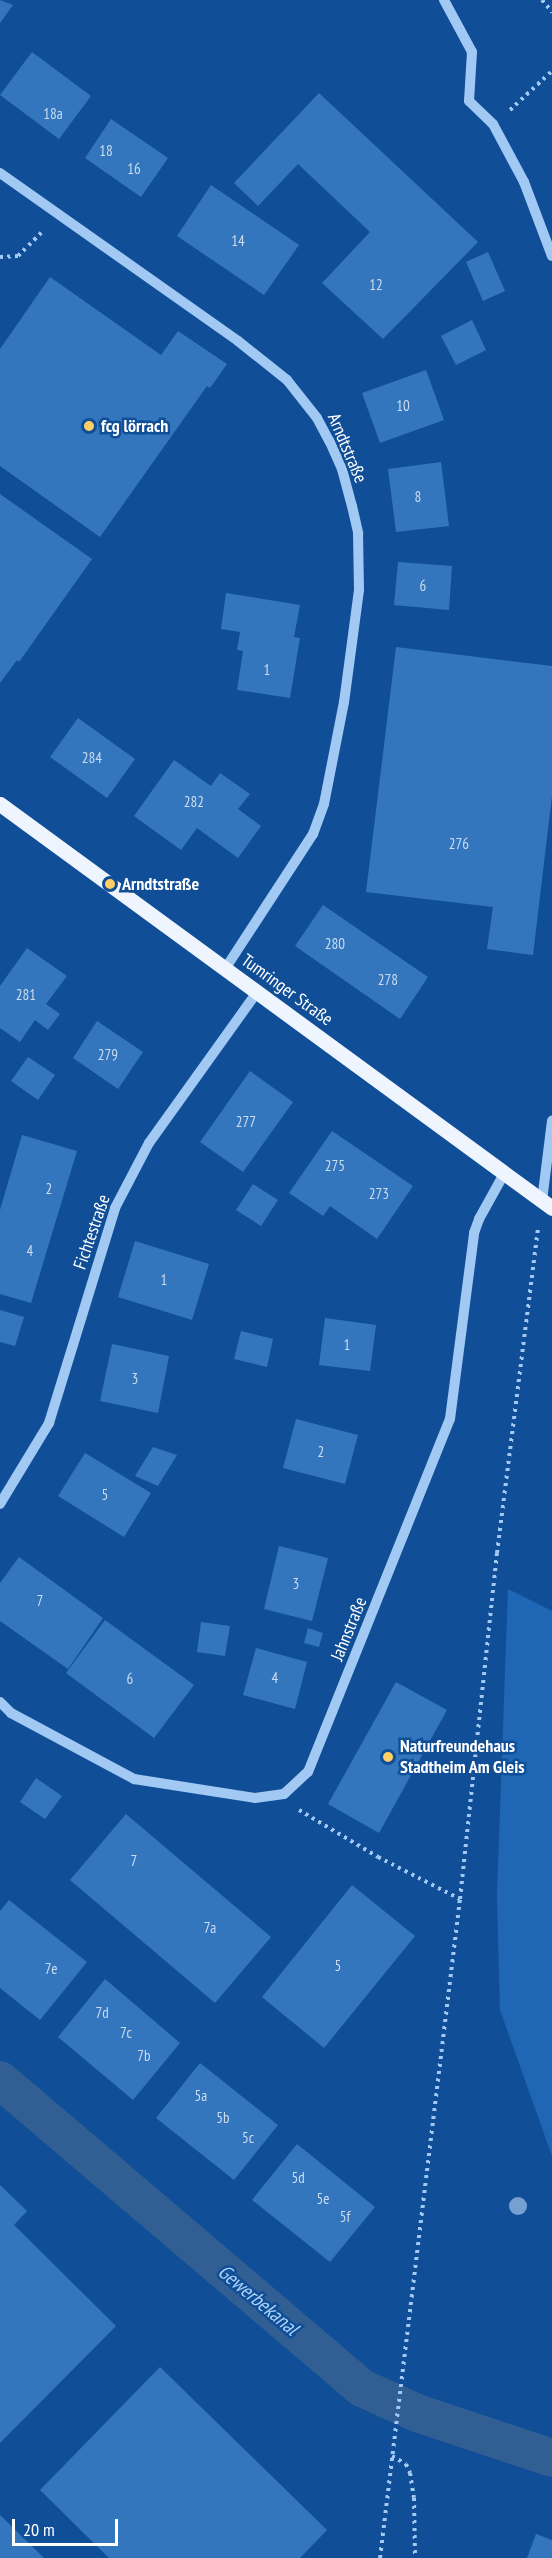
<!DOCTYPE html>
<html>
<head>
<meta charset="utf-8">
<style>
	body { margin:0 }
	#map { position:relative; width:552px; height:2558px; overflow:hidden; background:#104f97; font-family:"PT Sans Narrow",sans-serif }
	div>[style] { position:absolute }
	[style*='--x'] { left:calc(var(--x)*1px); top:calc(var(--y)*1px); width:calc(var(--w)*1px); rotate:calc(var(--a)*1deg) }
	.green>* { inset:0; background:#1f67b5 }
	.canal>* { height:38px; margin:-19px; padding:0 19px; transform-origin:19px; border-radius:19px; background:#315f94 }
	.building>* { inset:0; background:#3476be }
	.path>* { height:4px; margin-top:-2px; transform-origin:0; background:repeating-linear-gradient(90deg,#a1c9f4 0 3px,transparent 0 7.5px) }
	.minor>* { height:10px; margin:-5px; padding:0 5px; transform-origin:5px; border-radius:5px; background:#a1c9f4 }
	.major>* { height:15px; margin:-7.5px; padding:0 7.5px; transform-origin:7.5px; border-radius:7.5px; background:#eef5ff }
	.trees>* { width:18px; height:18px; margin:-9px; border-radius:50%; background:#76a0d0 }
	.dots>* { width:16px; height:16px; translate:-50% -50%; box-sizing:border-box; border:3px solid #104f97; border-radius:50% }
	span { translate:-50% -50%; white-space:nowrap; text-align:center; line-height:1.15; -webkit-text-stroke:5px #104f97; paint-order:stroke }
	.number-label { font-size:15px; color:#ccddef }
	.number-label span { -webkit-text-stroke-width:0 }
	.poi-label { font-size:18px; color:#fff; font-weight:700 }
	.left { translate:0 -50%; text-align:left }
	.street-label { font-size:18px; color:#fff }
	.water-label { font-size:20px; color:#add3fb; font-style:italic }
	.scale { position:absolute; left:12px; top:2519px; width:106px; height:27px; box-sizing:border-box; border:3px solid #fff; border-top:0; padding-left:8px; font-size:18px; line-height:21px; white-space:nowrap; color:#fff; -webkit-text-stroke:4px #104f97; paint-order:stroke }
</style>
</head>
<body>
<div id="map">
	<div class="green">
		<i style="clip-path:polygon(508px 1589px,552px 1611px,552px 2156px,500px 2010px,497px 1895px)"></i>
	</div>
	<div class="canal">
		<i style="--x:0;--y:2080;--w:475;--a:40.4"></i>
		<i style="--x:362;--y:2388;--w:60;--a:24.4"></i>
		<i style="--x:417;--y:2413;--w:142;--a:18.4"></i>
	</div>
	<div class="building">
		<i style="clip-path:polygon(0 0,13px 5px,0 23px)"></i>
		<i style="clip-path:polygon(32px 52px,91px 96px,59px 139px,0 95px)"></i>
		<i style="clip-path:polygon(319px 93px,478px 242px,383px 339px,322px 283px,370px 232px,298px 164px,258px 206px,234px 183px)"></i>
		<i style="clip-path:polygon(111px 119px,168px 158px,141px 197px,85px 158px)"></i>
		<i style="clip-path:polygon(211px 185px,299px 245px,264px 295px,177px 236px)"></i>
		<i style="clip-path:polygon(488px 252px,505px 291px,483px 301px,466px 262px)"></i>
		<i style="clip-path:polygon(50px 277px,161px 355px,178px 331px,227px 364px,210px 388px,207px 386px,100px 537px,0 466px,0 349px)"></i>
		<i style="clip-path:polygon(472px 320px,486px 350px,456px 365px,441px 336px)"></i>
		<i style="clip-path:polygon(426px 370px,444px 420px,380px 443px,362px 393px)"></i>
		<i style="clip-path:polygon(441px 462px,449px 526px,396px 532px,388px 469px)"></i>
		<i style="clip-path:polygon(0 494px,92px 559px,19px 662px,17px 660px,0 683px)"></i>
		<i style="clip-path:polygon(398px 562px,452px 566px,449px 610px,394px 605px)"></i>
		<i style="clip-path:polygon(226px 593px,300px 605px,294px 637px,300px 638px,290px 698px,237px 690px,243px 651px,237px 650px,240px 632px,221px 629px)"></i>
		<i style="clip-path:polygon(396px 647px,552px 666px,552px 796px,533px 955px,487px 949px,493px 907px,366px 892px)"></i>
		<i style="clip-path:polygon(78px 718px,135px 759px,107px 798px,50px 757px)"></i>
		<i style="clip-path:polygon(174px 760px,211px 786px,220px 773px,250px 794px,238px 809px,261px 826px,238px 858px,197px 828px,181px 850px,134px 816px)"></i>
		<i style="clip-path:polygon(323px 905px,428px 977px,400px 1019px,295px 946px)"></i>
		<i style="clip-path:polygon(27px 948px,67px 976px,46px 1004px,60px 1014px,48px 1030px,35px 1020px,20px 1042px,0 1028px,0 986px)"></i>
		<i style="clip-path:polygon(97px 1021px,143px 1052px,118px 1089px,73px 1058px)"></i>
		<i style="clip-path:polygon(28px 1057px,55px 1075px,38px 1100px,11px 1081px)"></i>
		<i style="clip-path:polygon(250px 1071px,293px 1102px,243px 1172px,200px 1142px)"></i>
		<i style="clip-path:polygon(332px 1131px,413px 1186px,377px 1239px,330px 1206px,323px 1216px,289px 1193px)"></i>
		<i style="clip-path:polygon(22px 1135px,77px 1151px,31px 1303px,0 1294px,0 1210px)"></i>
		<i style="clip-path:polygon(253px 1184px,278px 1200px,261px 1226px,236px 1210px)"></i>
		<i style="clip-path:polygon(135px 1241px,209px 1264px,192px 1320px,118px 1297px)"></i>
		<i style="clip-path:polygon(0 1310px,24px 1317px,15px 1346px,0 1342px)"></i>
		<i style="clip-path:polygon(325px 1318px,376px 1325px,370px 1371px,319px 1365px)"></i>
		<i style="clip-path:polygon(241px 1331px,273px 1339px,267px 1367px,234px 1359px)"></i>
		<i style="clip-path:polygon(112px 1344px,169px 1356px,158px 1413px,100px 1401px)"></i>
		<i style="clip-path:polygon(296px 1419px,358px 1435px,345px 1484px,283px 1468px)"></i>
		<i style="clip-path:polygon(153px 1447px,177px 1455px,158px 1486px,135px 1476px)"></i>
		<i style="clip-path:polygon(85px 1453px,151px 1493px,124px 1537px,58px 1496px)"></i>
		<i style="clip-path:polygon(279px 1546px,328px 1558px,312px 1621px,264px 1609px)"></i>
		<i style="clip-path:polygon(19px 1557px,103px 1618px,68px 1669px,0 1621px,0 1583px)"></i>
		<i style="clip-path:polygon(105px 1620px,194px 1685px,154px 1738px,66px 1673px)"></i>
		<i style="clip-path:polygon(201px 1622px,230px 1626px,225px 1656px,197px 1652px)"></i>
		<i style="clip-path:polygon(308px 1628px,323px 1633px,319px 1647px,304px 1643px)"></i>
		<i style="clip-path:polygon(256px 1648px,307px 1662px,295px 1709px,243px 1695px)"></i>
		<i style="clip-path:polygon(396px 1682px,447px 1710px,379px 1833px,328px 1804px)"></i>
		<i style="clip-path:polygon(36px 1778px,62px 1796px,45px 1819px,20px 1802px)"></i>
		<i style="clip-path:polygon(126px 1814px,271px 1937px,215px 2003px,70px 1880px)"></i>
		<i style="clip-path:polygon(352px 1885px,415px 1936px,324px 2048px,262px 1997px)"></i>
		<i style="clip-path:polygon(9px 1900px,87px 1962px,40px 2020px,0 1988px,0 1911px)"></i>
		<i style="clip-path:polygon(105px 1979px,180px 2043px,133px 2100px,58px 2037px)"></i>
		<i style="clip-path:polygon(200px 2063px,278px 2125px,234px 2180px,156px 2118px)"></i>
		<i style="clip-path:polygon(297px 2144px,375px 2207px,330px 2262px,252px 2200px)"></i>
		<i style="clip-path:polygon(0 2185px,27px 2211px,14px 2225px,116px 2326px,0 2443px)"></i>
		<i style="clip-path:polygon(160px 2367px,327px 2530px,300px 2558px,109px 2558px,40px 2490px)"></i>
		<i style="clip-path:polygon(0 2515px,44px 2558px,0 2558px)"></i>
		<i style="clip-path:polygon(536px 2534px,552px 2540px,552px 2558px,527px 2558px)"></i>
	</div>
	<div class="path">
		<i style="--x:542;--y:0;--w:16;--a:50"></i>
		<i style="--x:510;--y:110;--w:57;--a:-42.9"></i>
		<i style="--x:0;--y:257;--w:18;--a:-3"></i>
		<i style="--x:18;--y:256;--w:35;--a:-45"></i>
		<i style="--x:299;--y:1810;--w:92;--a:30.7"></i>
		<i style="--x:378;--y:1857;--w:92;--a:27.1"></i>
		<i style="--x:392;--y:2456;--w:16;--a:30"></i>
		<i style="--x:406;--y:2464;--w:10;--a:66"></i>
		<i style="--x:410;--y:2473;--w:25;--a:81"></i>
		<i style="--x:414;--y:2498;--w:60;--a:89"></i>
		<i style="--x:380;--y:2558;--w:664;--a:-83.08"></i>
		<i style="--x:460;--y:1899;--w:348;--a:-83.9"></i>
		<i style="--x:497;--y:1553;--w:326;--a:-82.8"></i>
	</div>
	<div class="minor">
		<i style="--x:444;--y:0;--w:59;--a:61.7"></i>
		<i style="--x:472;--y:52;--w:49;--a:93.5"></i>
		<i style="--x:469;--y:101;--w:33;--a:44"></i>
		<i style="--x:493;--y:124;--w:66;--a:61.9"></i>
		<i style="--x:524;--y:182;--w:79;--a:69.3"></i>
		<i style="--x:0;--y:173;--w:291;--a:35.2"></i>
		<i style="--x:238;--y:341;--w:63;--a:38.5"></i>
		<i style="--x:287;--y:380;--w:48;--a:51.7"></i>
		<i style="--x:317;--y:418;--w:27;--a:62"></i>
		<i style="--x:330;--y:442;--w:30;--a:66"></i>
		<i style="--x:342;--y:469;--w:38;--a:75"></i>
		<i style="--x:352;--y:506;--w:28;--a:77"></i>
		<i style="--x:358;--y:533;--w:57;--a:89"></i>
		<i style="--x:359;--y:590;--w:113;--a:97.6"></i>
		<i style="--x:344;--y:702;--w:104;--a:101.1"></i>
		<i style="--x:324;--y:804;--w:32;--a:110"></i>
		<i style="--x:313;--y:834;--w:161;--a:123.1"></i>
		<i style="--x:542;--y:1201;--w:81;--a:-82.9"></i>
		<i style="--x:0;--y:1504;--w:95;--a:-58.8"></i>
		<i style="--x:49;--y:1423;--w:225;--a:-72.9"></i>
		<i style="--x:115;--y:1208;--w:73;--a:-62.4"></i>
		<i style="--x:149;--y:1143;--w:186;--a:-54.4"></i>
		<i style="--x:0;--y:1702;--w:16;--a:45"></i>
		<i style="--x:11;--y:1713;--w:140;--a:28.2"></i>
		<i style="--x:134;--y:1779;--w:122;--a:8.9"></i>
		<i style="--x:255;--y:1798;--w:29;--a:-8"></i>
		<i style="--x:284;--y:1794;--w:33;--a:-43"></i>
		<i style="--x:308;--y:1772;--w:380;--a:-68.1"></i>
		<i style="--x:450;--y:1419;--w:188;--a:-82.6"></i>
		<i style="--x:474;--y:1233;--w:15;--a:-70"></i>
		<i style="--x:479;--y:1219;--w:54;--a:-61"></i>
	</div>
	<div class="major">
		<i style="--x:0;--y:804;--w:684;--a:36.2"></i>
	</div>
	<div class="trees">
		<i style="left:518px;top:2206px"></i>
	</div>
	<div class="dots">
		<i style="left:89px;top:426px;background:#ffce64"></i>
		<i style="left:110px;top:884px;background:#ffce64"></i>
		<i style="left:388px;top:1757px;background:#ffce64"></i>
	</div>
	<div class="number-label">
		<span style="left:53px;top:114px">18a</span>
		<span style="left:106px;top:151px">18</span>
		<span style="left:134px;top:169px">16</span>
		<span style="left:238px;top:241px">14</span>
		<span style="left:376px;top:285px">12</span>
		<span style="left:403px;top:406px">10</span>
		<span style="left:418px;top:497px">8</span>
		<span style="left:423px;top:586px">6</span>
		<span style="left:267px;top:670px">1</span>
		<span style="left:92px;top:758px">284</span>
		<span style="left:194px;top:802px">282</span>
		<span style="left:459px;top:844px">276</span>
		<span style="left:335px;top:944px">280</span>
		<span style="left:388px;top:980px">278</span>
		<span style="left:26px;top:995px">281</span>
		<span style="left:108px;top:1055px">279</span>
		<span style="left:246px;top:1122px">277</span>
		<span style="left:335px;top:1166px">275</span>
		<span style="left:49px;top:1189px">2</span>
		<span style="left:379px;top:1194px">273</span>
		<span style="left:30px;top:1251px">4</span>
		<span style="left:164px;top:1280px">1</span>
		<span style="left:347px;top:1345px">1</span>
		<span style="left:135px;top:1379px">3</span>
		<span style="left:321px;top:1452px">2</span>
		<span style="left:105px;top:1495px">5</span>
		<span style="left:296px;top:1584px">3</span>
		<span style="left:40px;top:1601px">7</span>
		<span style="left:275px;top:1678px">4</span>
		<span style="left:130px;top:1679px">6</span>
		<span style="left:134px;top:1861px">7</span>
		<span style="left:210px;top:1928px">7a</span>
		<span style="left:338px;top:1966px">5</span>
		<span style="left:51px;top:1969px">7e</span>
		<span style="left:102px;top:2013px">7d</span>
		<span style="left:126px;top:2033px">7c</span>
		<span style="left:144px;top:2056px">7b</span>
		<span style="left:201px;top:2096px">5a</span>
		<span style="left:223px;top:2118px">5b</span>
		<span style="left:248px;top:2138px">5c</span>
		<span style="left:298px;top:2178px">5d</span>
		<span style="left:323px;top:2199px">5e</span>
		<span style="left:345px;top:2217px">5f</span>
	</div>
	<div class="poi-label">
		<span class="left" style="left:101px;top:426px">fcg lörrach</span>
		<span class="left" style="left:122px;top:884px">Arndtstraße</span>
		<span class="left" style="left:400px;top:1757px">Naturfreundehaus<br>Stadtheim Am Gleis</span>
	</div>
	<div class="street-label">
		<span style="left:347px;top:448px;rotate:67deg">Arndtstraße</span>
		<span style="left:287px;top:990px;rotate:36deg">Tumringer Straße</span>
		<span style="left:92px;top:1232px;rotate:-71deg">Fichtestraße</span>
		<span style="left:349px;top:1629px;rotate:-68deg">Jahnstraße</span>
	</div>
	<div class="water-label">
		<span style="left:258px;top:2300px;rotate:40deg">Gewerbekanal</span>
	</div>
	<div class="scale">20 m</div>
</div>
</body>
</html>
